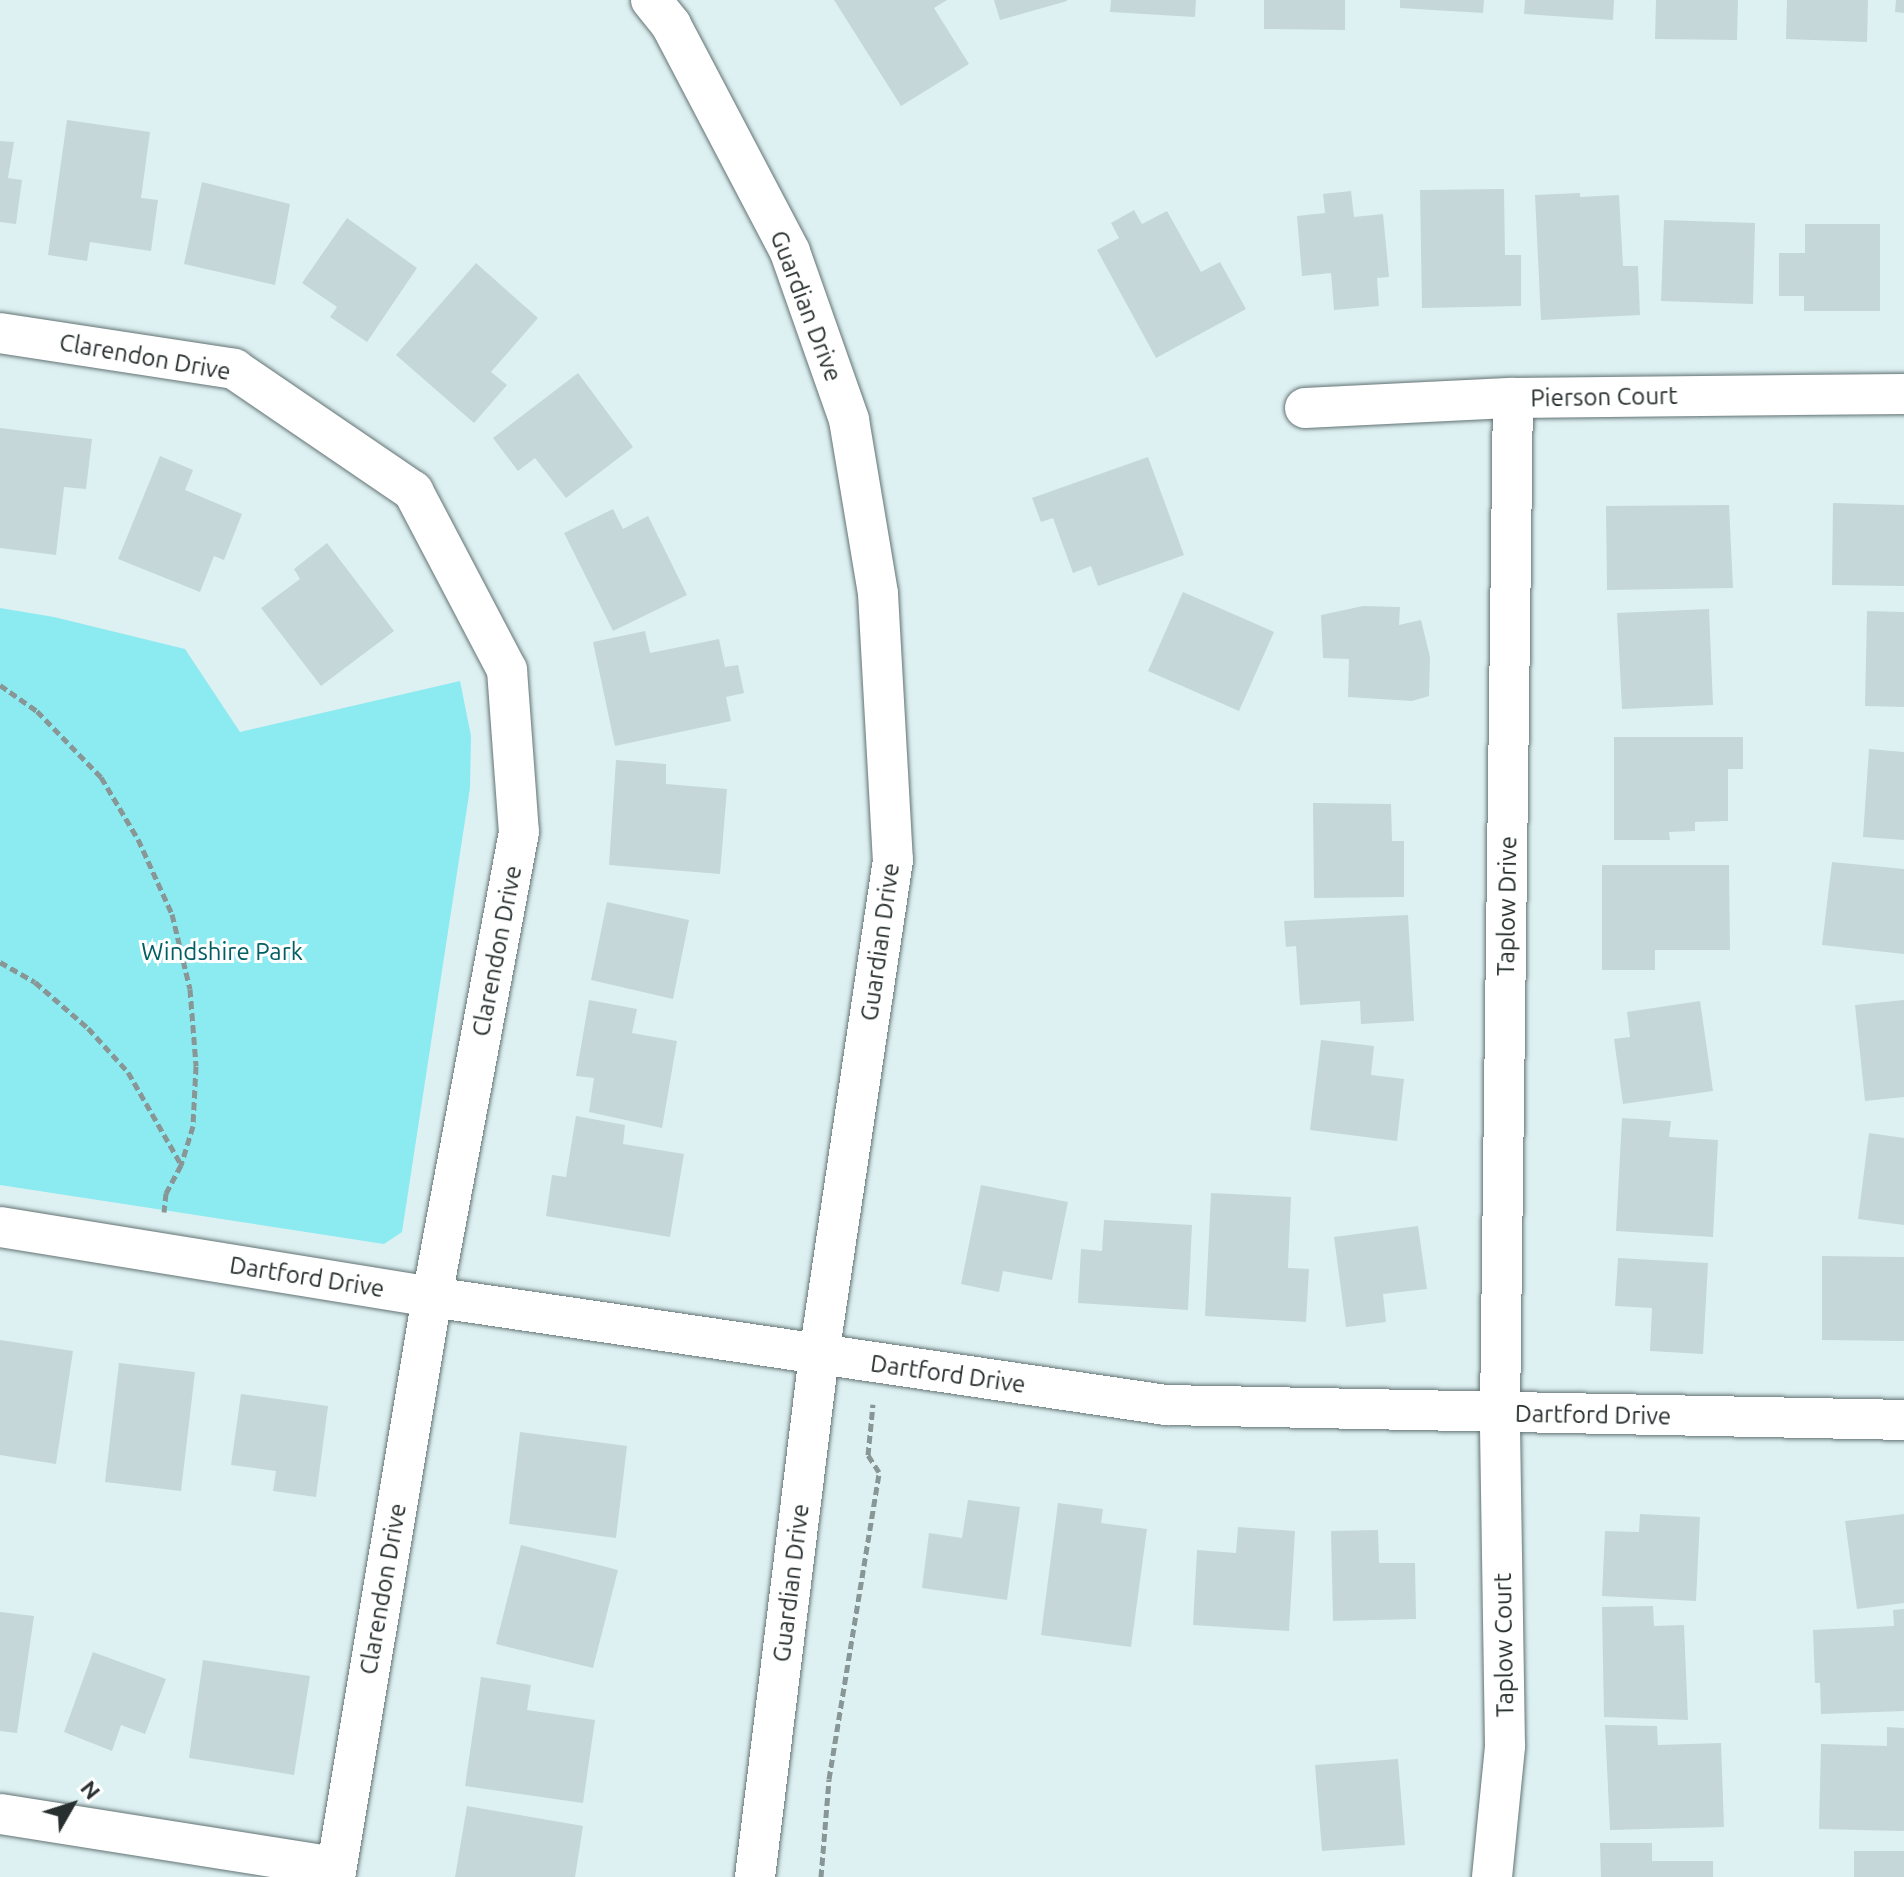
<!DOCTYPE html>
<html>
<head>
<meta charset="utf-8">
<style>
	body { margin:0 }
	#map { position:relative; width:1904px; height:1877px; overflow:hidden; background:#def1f2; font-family:Ubuntu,sans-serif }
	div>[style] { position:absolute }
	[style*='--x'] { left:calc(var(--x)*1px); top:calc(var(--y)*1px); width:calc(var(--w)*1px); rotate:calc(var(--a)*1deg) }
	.green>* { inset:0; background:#8ceaf1 }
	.building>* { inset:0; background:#c5d7d8 }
	.path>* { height:5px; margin-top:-2.5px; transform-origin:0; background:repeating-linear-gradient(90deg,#889696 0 8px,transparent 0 12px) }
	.roads { filter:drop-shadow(0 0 2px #637374) drop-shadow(0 0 2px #637374) }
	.street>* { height:40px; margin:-20px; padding:0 20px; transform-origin:20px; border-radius:20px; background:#fff }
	span { translate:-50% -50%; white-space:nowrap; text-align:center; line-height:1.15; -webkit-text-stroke:6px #fff; paint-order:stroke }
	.street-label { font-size:24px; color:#282f2f }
	.park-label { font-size:24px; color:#015e63 }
	.north { position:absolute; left:32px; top:1765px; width:80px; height:80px; -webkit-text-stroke:6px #fff; paint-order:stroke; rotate:51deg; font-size:22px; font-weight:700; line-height:32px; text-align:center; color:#282f2f }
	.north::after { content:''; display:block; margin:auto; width:28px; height:36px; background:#282f2f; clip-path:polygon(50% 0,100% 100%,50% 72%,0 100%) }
</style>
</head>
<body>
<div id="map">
	<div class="green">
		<i style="clip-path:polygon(0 608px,54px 617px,185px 649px,240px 732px,460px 681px,471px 736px,470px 788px,402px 1232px,384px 1244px,0 1185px)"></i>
	</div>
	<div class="building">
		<i style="clip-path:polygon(834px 0,947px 0,934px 8px,969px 64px,901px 106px)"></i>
		<i style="clip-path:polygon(994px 0,1067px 0,1067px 1px,1000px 20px)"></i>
		<i style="clip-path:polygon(1111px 0,1196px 0,1195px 17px,1110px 12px)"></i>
		<i style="clip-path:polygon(1264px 0,1345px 0,1345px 30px,1264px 29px)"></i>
		<i style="clip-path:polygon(1400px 0,1484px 0,1483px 13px,1400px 8px)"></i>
		<i style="clip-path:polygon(1525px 0,1614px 0,1613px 20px,1524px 14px)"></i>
		<i style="clip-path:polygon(1656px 0,1738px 0,1737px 40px,1655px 39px)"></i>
		<i style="clip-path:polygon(1787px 0,1868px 0,1867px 42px,1786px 39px)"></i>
		<i style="clip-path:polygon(1896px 0,1904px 0,1904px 13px,1895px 12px)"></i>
		<i style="clip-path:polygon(67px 120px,150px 132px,141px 198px,158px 200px,151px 251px,90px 242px,87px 261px,48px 255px)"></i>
		<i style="clip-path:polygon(0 141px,14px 142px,8px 178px,22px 180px,16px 224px,0 222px)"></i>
		<i style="clip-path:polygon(202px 182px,290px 204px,275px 285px,184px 264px)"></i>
		<i style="clip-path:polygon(1504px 189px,1505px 255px,1521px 255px,1521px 306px,1422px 308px,1420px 190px)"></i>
		<i style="clip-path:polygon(1351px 191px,1354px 217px,1383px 214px,1389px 277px,1377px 278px,1379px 306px,1334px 310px,1331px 273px,1302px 276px,1297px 216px,1325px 213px,1323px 194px)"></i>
		<i style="clip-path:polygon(1580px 193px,1580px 197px,1619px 195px,1623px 266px,1638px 266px,1640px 315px,1541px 320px,1535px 195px)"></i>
		<i style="clip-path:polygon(1134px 210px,1142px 224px,1167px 211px,1201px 272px,1220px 262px,1246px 309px,1156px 358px,1097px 250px,1119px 238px,1111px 223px)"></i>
		<i style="clip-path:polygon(347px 218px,417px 268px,367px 342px,330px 317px,337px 307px,302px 283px)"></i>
		<i style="clip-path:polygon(1664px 220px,1755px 223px,1753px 304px,1661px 301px)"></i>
		<i style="clip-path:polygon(1805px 224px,1880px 224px,1880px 311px,1804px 311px,1804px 296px,1779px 296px,1779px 253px,1805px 253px)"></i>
		<i style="clip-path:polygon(476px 263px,538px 318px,491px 372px,507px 385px,474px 423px,396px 355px)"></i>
		<i style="clip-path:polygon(578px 373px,633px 447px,566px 498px,535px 458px,518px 471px,493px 438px)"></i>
		<i style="clip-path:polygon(0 428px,92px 439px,86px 489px,64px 487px,56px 555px,0 548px)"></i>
		<i style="clip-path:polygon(160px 456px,193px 470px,185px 490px,242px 514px,224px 560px,214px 556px,200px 592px,118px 559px)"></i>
		<i style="clip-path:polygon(1148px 457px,1184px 555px,1098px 586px,1091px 566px,1073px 573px,1053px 518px,1041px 522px,1032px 498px)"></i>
		<i style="clip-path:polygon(1833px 503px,1904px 505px,1904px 586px,1832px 585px)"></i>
		<i style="clip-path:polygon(1729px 505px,1733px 588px,1607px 590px,1606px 506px)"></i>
		<i style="clip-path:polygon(613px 509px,623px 529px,648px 516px,687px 595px,613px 631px,564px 533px)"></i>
		<i style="clip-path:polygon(327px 543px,394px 631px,321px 686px,261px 608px,300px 579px,294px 569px)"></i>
		<i style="clip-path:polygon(1183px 592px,1274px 632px,1239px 711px,1148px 671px)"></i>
		<i style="clip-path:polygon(1363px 606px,1400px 607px,1399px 625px,1421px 620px,1430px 657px,1429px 696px,1412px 701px,1348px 697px,1349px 659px,1323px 658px,1321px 615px)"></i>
		<i style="clip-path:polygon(1709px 609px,1713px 705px,1622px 709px,1617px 613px)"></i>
		<i style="clip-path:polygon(1867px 611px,1904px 612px,1904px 707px,1865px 706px)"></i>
		<i style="clip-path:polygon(645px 631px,650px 653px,719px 639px,725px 667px,738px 665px,744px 693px,726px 697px,731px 721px,615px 746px,593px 642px)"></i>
		<i style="clip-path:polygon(1614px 737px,1743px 737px,1743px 769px,1728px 769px,1728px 821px,1695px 822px,1695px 831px,1669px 832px,1670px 840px,1614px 840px)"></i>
		<i style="clip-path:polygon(1869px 749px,1904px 752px,1904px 840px,1863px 837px)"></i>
		<i style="clip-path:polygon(616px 760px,666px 764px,666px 784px,727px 789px,720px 874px,609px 865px)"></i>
		<i style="clip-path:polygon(1313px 803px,1391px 804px,1392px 841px,1404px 841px,1404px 897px,1314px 898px)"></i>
		<i style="clip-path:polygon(1832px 862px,1904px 869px,1904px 954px,1822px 945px)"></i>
		<i style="clip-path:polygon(1602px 865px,1729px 865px,1730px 950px,1655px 950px,1655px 970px,1602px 970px)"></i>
		<i style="clip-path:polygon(607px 902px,689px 920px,673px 999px,591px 980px)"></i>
		<i style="clip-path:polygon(1408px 915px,1414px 1021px,1361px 1024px,1360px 1001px,1300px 1005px,1296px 946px,1286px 947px,1284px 921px)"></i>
		<i style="clip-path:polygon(589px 1000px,637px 1009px,632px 1033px,677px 1041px,662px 1128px,589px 1112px,594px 1078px,576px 1076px)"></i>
		<i style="clip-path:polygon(1904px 1000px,1904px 1097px,1865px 1101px,1855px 1005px)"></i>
		<i style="clip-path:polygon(1700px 1001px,1713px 1091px,1623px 1104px,1614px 1039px,1630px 1037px,1627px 1012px)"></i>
		<i style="clip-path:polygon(1321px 1040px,1374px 1046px,1371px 1075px,1404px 1079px,1397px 1141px,1310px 1130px)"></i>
		<i style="clip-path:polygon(576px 1116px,625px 1125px,623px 1144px,684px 1154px,670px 1237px,546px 1216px,552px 1175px,566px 1177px)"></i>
		<i style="clip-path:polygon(1622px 1118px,1671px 1121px,1669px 1137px,1718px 1140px,1713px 1237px,1616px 1231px)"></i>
		<i style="clip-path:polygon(1869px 1133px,1904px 1138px,1904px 1225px,1858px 1219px)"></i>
		<i style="clip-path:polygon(981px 1185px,1068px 1202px,1052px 1280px,1003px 1271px,999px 1292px,961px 1284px)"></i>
		<i style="clip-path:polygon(1211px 1193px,1291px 1197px,1288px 1268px,1309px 1269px,1306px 1322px,1205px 1316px)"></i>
		<i style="clip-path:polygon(1104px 1220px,1192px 1225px,1188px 1310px,1078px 1303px,1081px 1249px,1102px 1251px)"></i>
		<i style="clip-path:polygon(1418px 1226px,1427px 1289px,1383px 1294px,1386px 1322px,1346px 1327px,1334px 1237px)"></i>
		<i style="clip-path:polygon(1822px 1256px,1904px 1257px,1904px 1341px,1822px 1340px)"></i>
		<i style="clip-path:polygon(1618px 1258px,1708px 1263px,1703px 1354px,1650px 1351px,1652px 1308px,1615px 1306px)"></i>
		<i style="clip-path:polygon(0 1340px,73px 1351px,56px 1464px,0 1455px)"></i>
		<i style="clip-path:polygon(119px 1363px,195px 1372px,181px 1491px,105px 1482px)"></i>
		<i style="clip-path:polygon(241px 1394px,328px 1406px,316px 1497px,273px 1491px,276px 1471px,231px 1465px)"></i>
		<i style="clip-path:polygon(520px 1432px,627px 1446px,616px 1538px,509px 1524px)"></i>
		<i style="clip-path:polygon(968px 1500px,1020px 1507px,1007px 1600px,922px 1588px,929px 1533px,962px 1538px)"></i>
		<i style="clip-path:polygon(1058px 1503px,1103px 1509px,1101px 1523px,1147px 1529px,1131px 1647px,1041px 1635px)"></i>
		<i style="clip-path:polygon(1640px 1514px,1700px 1517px,1696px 1601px,1602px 1596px,1605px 1531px,1639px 1532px)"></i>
		<i style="clip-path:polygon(1904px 1514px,1904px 1603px,1857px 1609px,1845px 1521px)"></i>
		<i style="clip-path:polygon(1238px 1527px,1295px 1531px,1289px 1631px,1193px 1625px,1197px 1550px,1236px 1553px)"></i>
		<i style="clip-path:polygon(1378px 1530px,1379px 1563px,1415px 1563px,1416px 1619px,1333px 1621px,1331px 1531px)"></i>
		<i style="clip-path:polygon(521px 1545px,618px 1570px,593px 1668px,496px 1644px)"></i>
		<i style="clip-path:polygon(1653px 1606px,1654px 1626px,1684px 1625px,1688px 1720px,1604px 1717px,1602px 1607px)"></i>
		<i style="clip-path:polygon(1904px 1609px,1904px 1711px,1821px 1714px,1820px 1683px,1815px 1683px,1813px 1630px,1894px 1626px,1893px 1610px)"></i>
		<i style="clip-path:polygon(0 1612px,34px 1616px,17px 1733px,0 1731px)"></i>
		<i style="clip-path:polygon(93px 1652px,166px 1679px,145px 1734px,121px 1725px,112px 1751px,64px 1732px)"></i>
		<i style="clip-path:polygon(203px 1660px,310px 1676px,294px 1775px,189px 1758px)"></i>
		<i style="clip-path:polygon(481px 1677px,531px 1685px,527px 1710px,595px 1720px,583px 1803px,465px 1786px)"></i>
		<i style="clip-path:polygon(1605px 1725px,1657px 1726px,1658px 1745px,1721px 1743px,1724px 1827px,1610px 1830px)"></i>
		<i style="clip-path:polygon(1887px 1727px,1904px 1728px,1904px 1831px,1819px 1829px,1821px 1744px,1887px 1746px)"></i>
		<i style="clip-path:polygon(1398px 1759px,1405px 1845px,1322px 1851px,1315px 1765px)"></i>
		<i style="clip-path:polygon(467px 1806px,583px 1826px,575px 1877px,455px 1877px)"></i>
		<i style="clip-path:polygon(1600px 1843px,1652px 1843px,1652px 1861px,1713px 1861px,1713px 1877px,1601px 1877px)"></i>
		<i style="clip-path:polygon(1854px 1851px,1904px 1851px,1904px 1877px,1854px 1877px)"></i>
	</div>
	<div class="path">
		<i style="--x:0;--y:685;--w:45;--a:35.1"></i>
		<i style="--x:37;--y:711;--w:92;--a:45.9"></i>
		<i style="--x:101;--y:777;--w:72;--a:59.2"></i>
		<i style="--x:138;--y:839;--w:82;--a:65.6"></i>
		<i style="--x:172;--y:914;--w:77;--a:76.5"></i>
		<i style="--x:190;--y:989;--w:77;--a:85.5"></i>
		<i style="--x:196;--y:1066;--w:60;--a:92.9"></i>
		<i style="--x:193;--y:1126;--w:41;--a:107.1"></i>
		<i style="--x:181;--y:1165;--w:32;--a:118"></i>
		<i style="--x:166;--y:1193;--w:19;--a:96"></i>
		<i style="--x:0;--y:962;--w:40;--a:29.7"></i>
		<i style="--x:35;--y:982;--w:70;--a:41"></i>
		<i style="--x:88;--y:1028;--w:59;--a:47.7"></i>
		<i style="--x:128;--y:1072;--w:106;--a:60.1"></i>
		<i style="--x:821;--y:1877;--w:98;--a:-85.3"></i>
		<i style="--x:829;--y:1779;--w:311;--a:-80.7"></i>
		<i style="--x:879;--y:1472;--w:20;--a:-123"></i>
		<i style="--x:868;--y:1455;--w:51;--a:-84.4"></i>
	</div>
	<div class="roads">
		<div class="street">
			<i style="--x:651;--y:0;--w:32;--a:51"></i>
			<i style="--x:671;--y:25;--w:256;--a:62.3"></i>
			<i style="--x:790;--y:252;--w:178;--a:70.6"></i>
			<i style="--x:849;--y:420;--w:176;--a:80.5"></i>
			<i style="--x:878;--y:594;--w:266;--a:86.8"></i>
			<i style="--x:893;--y:860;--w:501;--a:98.5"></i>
			<i style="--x:819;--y:1355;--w:526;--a:96.99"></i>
			<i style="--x:0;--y:333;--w:237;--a:8.7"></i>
			<i style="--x:234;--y:369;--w:217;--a:34.3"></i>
			<i style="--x:413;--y:491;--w:202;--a:62.3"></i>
			<i style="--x:507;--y:670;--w:162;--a:85.8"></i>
			<i style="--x:519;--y:832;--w:473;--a:100.6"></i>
			<i style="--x:432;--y:1297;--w:588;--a:99.49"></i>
			<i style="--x:1305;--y:408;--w:208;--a:-2.8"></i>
			<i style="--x:1513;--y:398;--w:391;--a:-0.6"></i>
			<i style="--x:0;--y:1227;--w:438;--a:9.2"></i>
			<i style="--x:432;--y:1297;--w:742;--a:8.37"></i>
			<i style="--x:1166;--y:1405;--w:738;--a:1.16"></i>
			<i style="--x:0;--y:1814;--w:340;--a:9"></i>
			<i style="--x:1492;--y:1877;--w:132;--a:-84.3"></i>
			<i style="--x:1505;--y:1746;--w:333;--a:-90.9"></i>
			<i style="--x:1500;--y:1413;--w:1015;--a:-89.27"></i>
		</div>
	</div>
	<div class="street-label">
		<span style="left:806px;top:306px;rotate:69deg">Guardian Drive</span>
		<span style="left:145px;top:357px;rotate:10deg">Clarendon Drive</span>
		<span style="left:1604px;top:397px;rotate:-1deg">Pierson Court</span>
		<span style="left:1507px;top:906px;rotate:-89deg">Taplow Drive</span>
		<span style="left:880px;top:942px;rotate:-82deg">Guardian Drive</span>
		<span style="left:497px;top:951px;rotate:-79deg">Clarendon Drive</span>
		<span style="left:307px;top:1277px;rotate:9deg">Dartford Drive</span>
		<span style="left:948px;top:1374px;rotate:8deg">Dartford Drive</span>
		<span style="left:1593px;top:1415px;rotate:1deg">Dartford Drive</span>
		<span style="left:791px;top:1583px;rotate:-83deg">Guardian Drive</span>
		<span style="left:383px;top:1589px;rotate:-80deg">Clarendon Drive</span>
		<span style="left:1504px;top:1645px;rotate:-91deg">Taplow Court</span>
	</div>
	<div class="park-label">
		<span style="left:222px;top:952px">Windshire Park</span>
	</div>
	<div class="north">N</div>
</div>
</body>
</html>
